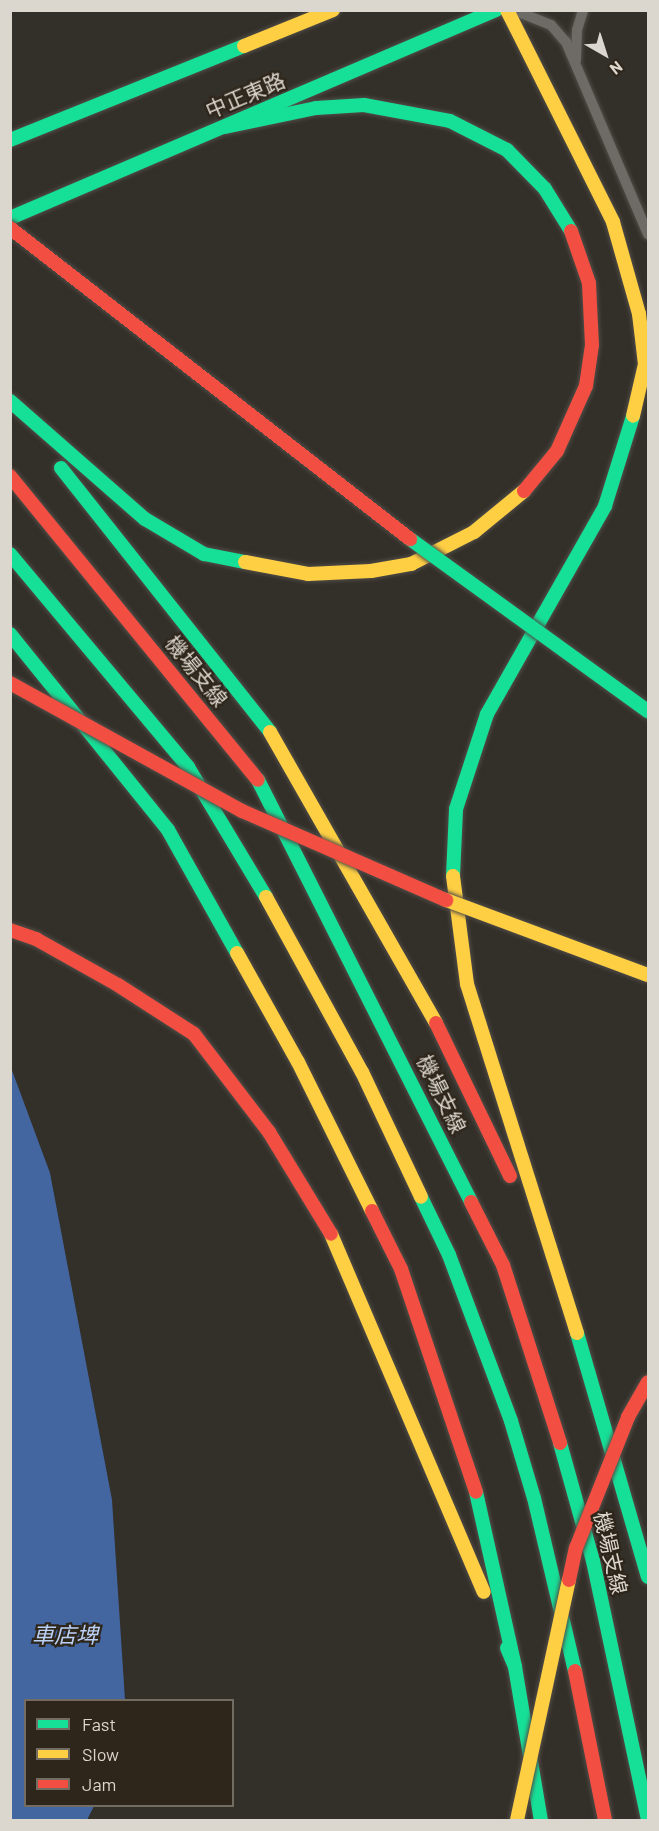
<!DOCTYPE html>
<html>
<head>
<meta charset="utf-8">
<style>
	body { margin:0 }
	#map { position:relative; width:659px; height:1831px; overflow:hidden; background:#332f29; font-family:Barlow,"Noto Sans TC",sans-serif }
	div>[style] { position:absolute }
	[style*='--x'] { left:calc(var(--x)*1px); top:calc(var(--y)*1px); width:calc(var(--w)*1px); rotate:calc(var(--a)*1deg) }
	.water>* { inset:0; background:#4366a1 }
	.roads { filter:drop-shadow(0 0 2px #514d47) drop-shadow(0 0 2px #514d47) }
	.lane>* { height:10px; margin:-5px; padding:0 5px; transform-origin:5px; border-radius:5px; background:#6e6b66 }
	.fast>* { height:14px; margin:-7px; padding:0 7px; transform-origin:7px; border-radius:7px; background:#16e098 }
	.slow>* { height:14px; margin:-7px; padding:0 7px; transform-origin:7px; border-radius:7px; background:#ffcf43 }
	.jam>* { height:14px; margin:-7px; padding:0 7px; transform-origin:7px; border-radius:7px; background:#f24e42 }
	.bridges { filter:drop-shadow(0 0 2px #514d47) drop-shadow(0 0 2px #514d47) }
	.fast-bridge>* { height:14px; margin:-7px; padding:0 7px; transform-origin:7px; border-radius:7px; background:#16e098 }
	.slow-bridge>* { height:14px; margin:-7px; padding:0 7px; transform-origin:7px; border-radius:7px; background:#ffcf43 }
	.jam-bridge>* { height:14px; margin:-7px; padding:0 7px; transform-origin:7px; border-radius:7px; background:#f24e42 }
	span { translate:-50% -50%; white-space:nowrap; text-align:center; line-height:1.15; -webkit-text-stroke:4.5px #2e261a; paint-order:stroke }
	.street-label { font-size:21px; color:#dbd6ce }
	.water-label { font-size:22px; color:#bad0f5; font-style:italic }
	.frame { position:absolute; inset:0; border:12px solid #dbd6ce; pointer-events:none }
	.legend { position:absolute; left:24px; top:1699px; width:210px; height:108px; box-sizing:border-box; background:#2e261a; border:2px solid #736c62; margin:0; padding:8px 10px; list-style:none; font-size:18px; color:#dbd6ce }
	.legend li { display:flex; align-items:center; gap:12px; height:30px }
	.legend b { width:30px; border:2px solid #736c62 }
	.north { position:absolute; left:575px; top:24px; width:60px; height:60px; -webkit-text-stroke:4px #2e261a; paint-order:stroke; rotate:141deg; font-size:16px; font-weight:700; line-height:24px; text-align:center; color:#dbd6ce }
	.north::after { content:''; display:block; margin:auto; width:21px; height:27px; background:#dbd6ce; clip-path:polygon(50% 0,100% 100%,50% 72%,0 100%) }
</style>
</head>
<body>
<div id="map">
	<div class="water">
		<i style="clip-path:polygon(10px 1065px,50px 1173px,112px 1500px,125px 1700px,26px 1700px,26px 1806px,94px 1806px,87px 1820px,11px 1820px)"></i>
	</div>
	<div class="roads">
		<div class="lane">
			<i style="--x:516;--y:11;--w:38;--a:22"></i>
			<i style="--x:551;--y:25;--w:23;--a:49"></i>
			<i style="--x:566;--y:42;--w:209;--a:66.9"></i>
			<i style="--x:576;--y:60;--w:30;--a:-88"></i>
			<i style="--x:577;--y:30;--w:21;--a:-73"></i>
		</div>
		<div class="fast">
			<i style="--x:225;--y:127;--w:93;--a:-11.8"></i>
			<i style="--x:316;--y:108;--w:48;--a:-3.6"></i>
			<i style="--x:364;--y:105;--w:87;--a:10.5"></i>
			<i style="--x:450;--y:121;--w:64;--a:27"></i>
			<i style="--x:507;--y:150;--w:54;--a:45.7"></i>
			<i style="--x:545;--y:189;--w:49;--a:58.2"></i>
			<i style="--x:10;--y:140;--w:252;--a:-21.9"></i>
			<i style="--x:10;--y:218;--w:529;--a:-23.17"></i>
			<i style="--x:10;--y:401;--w:179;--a:41.2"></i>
			<i style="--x:145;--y:519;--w:69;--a:30.7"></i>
			<i style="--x:204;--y:554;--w:42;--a:11"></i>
			<i style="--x:61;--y:468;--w:337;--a:51.6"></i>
			<i style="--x:10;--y:554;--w:278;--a:50.1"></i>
			<i style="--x:188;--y:767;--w:152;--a:59"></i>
			<i style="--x:10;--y:634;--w:252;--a:51.1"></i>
			<i style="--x:168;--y:830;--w:141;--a:60.7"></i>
			<i style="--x:258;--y:780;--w:473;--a:63.2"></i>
			<i style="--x:453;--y:876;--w:67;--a:-87.4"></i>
			<i style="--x:456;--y:809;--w:100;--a:-71.9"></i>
			<i style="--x:487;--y:714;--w:239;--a:-60.4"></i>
			<i style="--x:605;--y:506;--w:94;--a:-72.7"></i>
			<i style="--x:421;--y:1197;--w:64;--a:64.2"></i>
			<i style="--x:449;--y:1255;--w:177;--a:69.5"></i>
			<i style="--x:511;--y:1421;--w:80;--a:73.4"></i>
			<i style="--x:534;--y:1498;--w:178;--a:76.7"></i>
			<i style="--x:577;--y:1333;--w:254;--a:73.8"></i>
			<i style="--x:560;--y:1443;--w:123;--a:74.4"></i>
			<i style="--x:593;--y:1561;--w:265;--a:78"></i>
			<i style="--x:476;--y:1492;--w:179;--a:77.4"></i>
			<i style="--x:507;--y:1648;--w:21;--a:67"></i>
			<i style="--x:515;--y:1667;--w:155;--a:80.4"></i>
		</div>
		<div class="slow">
			<i style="--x:507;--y:10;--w:237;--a:63.4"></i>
			<i style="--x:613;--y:222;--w:96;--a:74.2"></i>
			<i style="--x:639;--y:314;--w:50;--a:83.2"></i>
			<i style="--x:645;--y:364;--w:53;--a:103"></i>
			<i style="--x:244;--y:46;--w:96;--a:-22"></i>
			<i style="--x:245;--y:562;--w:64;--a:10.8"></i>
			<i style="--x:308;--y:574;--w:63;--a:-2.7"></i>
			<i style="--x:371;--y:571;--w:41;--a:-9.9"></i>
			<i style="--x:411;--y:564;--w:71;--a:-26.9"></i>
			<i style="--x:474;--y:532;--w:65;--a:-39.4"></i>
			<i style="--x:270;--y:732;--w:335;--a:60.3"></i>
			<i style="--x:453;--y:876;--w:109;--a:82.6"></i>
			<i style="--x:467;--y:984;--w:366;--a:72.5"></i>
			<i style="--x:266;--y:897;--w:200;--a:61.3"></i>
			<i style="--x:362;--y:1072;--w:138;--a:64.7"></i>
			<i style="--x:237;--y:953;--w:125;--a:60.8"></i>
			<i style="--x:298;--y:1062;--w:166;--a:63.6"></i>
			<i style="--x:331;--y:1234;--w:389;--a:66.9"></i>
		</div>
		<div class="jam">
			<i style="--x:10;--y:476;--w:392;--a:50.8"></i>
			<i style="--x:524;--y:491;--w:52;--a:-50.5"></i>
			<i style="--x:557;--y:451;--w:71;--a:-66"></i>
			<i style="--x:586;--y:386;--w:41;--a:-81.7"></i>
			<i style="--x:592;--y:345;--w:62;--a:-92.8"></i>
			<i style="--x:589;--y:283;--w:55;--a:-109.1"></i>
			<i style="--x:10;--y:930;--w:28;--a:19"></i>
			<i style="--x:36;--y:939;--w:94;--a:29.3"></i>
			<i style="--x:118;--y:985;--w:90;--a:32.8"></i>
			<i style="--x:194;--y:1034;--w:123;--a:52.6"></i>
			<i style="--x:269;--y:1132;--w:119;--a:58.7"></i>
			<i style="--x:436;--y:1023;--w:170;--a:64.2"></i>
			<i style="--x:471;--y:1202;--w:71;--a:63.1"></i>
			<i style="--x:503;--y:1265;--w:187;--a:72.2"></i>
			<i style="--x:372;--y:1211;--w:65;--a:63.4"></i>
			<i style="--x:401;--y:1269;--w:235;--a:71.4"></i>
			<i style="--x:575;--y:1671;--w:152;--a:78.6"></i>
		</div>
	</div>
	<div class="bridges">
		<div class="fast-bridge">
			<i style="--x:410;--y:539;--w:294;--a:35.9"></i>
		</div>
		<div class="slow-bridge">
			<i style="--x:446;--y:900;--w:215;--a:20.4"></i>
			<i style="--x:517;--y:1820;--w:246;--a:-77.8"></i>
		</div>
		<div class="jam-bridge">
			<i style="--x:10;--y:228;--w:507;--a:37.87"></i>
			<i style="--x:10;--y:683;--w:265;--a:28.9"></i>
			<i style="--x:242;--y:811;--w:223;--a:23.6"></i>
			<i style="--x:569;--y:1580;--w:33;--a:-78"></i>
			<i style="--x:576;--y:1548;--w:141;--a:-68.3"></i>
			<i style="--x:628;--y:1417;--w:40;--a:-60.3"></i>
		</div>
	</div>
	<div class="street-label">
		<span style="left:245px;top:95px;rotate:-23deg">中正東路</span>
		<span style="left:197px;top:671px;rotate:51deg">機場支線</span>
		<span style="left:442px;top:1094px;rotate:64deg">機場支線</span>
		<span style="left:611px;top:1553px;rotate:77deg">機場支線</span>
	</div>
	<div class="water-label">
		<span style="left:65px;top:1635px">車店埤</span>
	</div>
	<div class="frame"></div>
	<ul class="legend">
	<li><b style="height:8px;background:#16e098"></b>Fast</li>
	<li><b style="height:8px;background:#ffcf43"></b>Slow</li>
	<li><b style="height:8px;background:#f24e42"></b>Jam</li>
	</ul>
	<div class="north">N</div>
</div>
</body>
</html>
